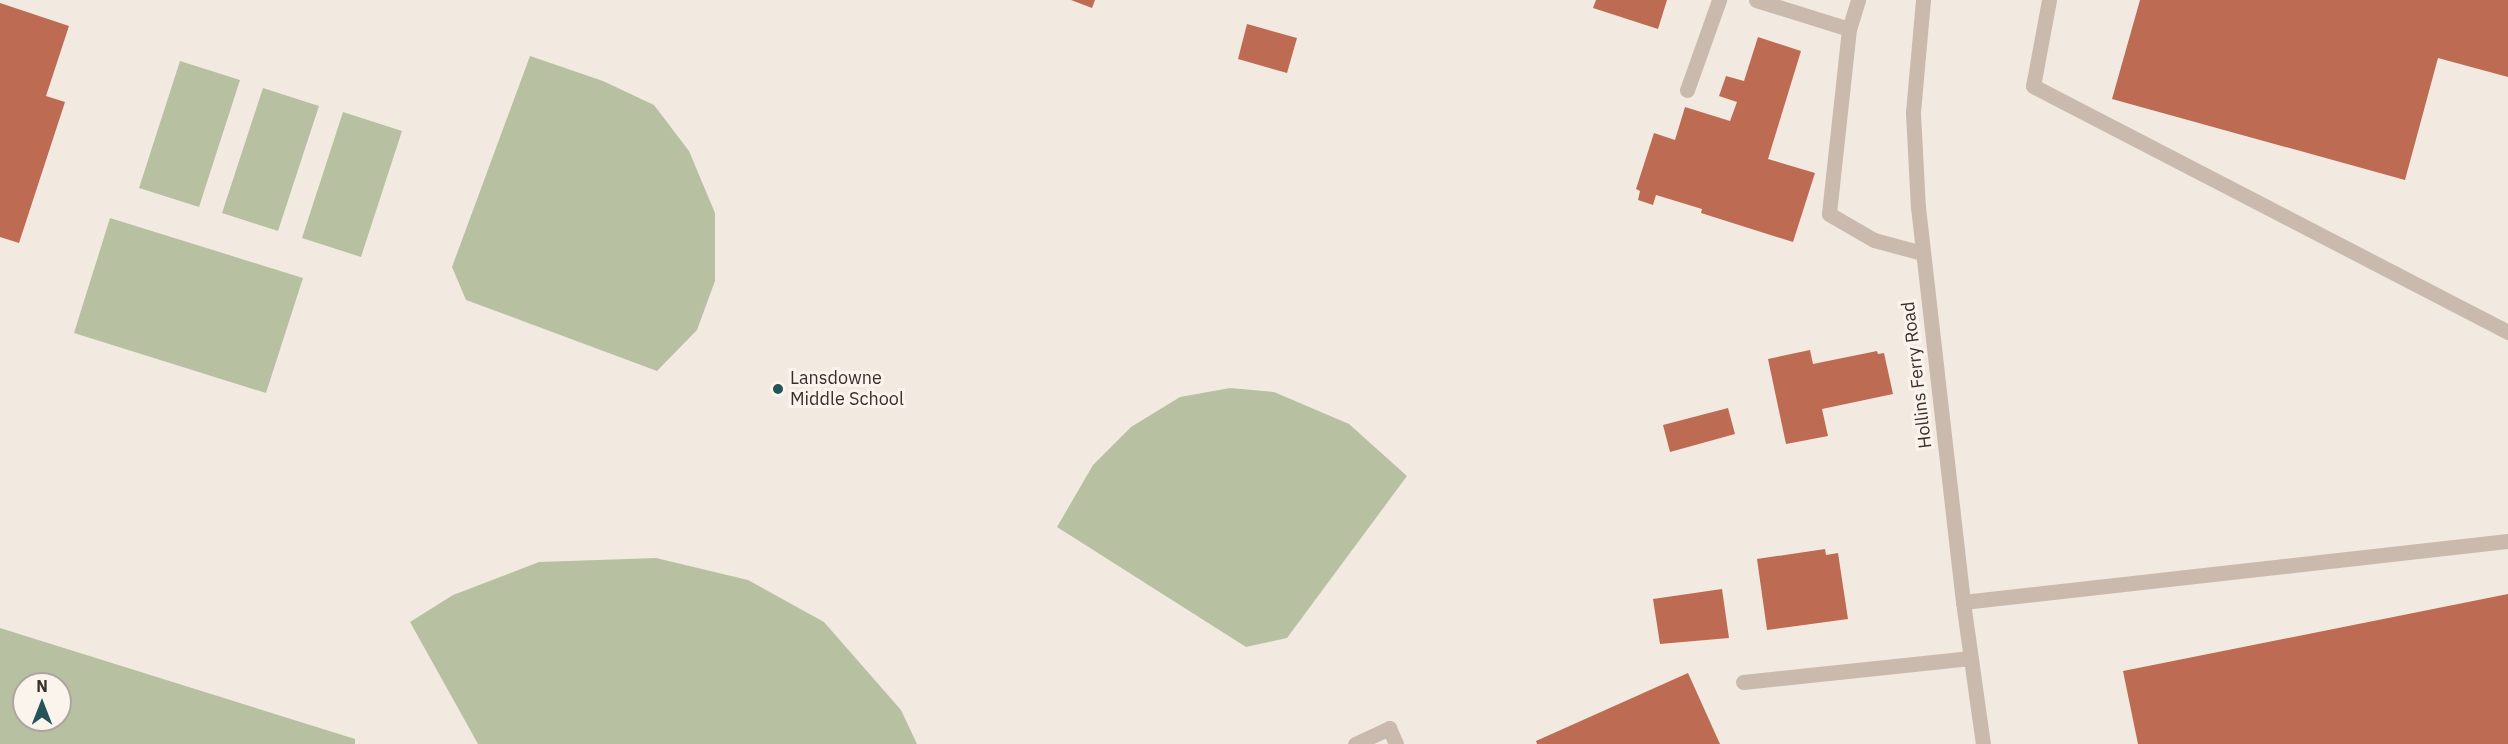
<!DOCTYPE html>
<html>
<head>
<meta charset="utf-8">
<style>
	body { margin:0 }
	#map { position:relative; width:2508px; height:744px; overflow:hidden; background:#f2eae1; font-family:"IBM Plex Sans",sans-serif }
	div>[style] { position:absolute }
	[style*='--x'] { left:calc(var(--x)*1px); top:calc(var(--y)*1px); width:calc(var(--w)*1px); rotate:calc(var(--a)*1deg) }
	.green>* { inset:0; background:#b7c1a1 }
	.building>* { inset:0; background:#be6b53 }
	.minor>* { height:15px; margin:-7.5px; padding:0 7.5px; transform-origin:7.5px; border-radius:7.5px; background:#cabaad }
	.dots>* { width:16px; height:16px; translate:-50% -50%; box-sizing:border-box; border:3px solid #faf4ed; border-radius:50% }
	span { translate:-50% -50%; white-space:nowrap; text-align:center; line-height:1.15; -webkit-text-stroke:6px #faf4ed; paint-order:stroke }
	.street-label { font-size:18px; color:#392f2b }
	.poi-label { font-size:18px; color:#392f2b }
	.left { translate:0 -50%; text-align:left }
	.north { position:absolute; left:12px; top:672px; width:60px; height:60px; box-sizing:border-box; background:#faf4ed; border:2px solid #ada59f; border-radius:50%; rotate:0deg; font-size:16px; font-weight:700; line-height:24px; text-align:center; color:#392f2b }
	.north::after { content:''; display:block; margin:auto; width:21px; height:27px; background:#235558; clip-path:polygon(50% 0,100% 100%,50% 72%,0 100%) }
</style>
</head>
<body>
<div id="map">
	<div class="green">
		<i style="clip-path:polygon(530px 56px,603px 81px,654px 105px,689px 151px,715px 213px,715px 281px,697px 330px,657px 371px,466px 300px,452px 267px)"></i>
		<i style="clip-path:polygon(180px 61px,240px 80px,199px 207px,139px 188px)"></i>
		<i style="clip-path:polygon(263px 88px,319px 106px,278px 231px,222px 213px)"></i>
		<i style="clip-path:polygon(343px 112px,402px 131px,361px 257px,302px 238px)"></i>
		<i style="clip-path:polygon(110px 218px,303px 278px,266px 393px,74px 333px)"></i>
		<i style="clip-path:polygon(1230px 388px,1274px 392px,1349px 424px,1407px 476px,1287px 638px,1246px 647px,1057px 527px,1093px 465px,1131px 427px,1180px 397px)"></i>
		<i style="clip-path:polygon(656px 558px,748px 580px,824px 622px,901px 710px,917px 744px,478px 744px,410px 622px,453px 595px,539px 562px)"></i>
		<i style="clip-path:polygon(evenodd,0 628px,355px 739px,355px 744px,0 744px,0 628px,24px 684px,60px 684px,60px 720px,24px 720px,24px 684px)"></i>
	</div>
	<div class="building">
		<i style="clip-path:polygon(1071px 0,1095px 0,1092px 8px)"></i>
		<i style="clip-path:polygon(1596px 0,1667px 0,1658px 29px,1593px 8px)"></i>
		<i style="clip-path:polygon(2140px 0,2508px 0,2508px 77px,2438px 58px,2405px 180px,2112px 99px)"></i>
		<i style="clip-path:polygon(0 3px,69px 26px,46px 96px,65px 102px,19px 243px,0 237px)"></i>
		<i style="clip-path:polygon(1247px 24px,1297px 38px,1287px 73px,1238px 59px)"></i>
		<i style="clip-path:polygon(1758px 37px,1801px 51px,1768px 159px,1815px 173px,1793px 242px,1701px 213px,1702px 209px,1656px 195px,1653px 205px,1638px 200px,1640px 191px,1636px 189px,1654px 133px,1675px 140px,1685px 107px,1730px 121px,1737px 102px,1719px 96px,1726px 76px,1744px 81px)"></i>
		<i style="clip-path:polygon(1810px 350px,1813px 364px,1877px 351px,1878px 354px,1884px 353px,1893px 394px,1822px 409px,1828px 436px,1786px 444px,1768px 359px)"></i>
		<i style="clip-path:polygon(1728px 408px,1735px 434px,1670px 452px,1663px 425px)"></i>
		<i style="clip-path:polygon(1825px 549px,1826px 555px,1838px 553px,1848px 619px,1767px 630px,1757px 559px)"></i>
		<i style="clip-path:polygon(1722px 589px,1729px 638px,1660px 644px,1653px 599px)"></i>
		<i style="clip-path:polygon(2508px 594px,2508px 744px,2138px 744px,2123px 671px)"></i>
		<i style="clip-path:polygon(1688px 673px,1720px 744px,1537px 744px,1536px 741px)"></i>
	</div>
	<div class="minor">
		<i style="--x:1756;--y:0;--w:97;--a:17.3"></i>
		<i style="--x:1858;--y:0;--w:30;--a:107"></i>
		<i style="--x:1849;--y:29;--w:186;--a:96.2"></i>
		<i style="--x:1829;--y:214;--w:52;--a:30"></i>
		<i style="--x:1874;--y:240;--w:50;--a:15.2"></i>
		<i style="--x:1923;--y:0;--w:113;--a:95.1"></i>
		<i style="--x:1913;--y:113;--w:94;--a:87"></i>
		<i style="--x:1918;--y:207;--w:398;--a:83.5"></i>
		<i style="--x:1963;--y:602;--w:143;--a:82"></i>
		<i style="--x:2049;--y:0;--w:87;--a:100.5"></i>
		<i style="--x:2033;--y:86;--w:535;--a:27.38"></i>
		<i style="--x:1687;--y:90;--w:96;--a:-70.4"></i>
		<i style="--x:1963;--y:602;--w:548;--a:-6.39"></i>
		<i style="--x:1743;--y:682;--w:229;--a:-6"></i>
		<i style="--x:1355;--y:744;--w:38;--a:-25"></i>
		<i style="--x:1389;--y:728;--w:17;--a:66"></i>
	</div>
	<div class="dots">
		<i style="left:778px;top:389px;background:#235558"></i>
	</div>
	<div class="street-label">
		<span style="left:1917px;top:375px;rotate:-97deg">Hollins Ferry Road</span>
	</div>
	<div class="poi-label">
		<span class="left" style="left:790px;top:389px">Lansdowne<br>Middle School</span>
	</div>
	<div class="north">N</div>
</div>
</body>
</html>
